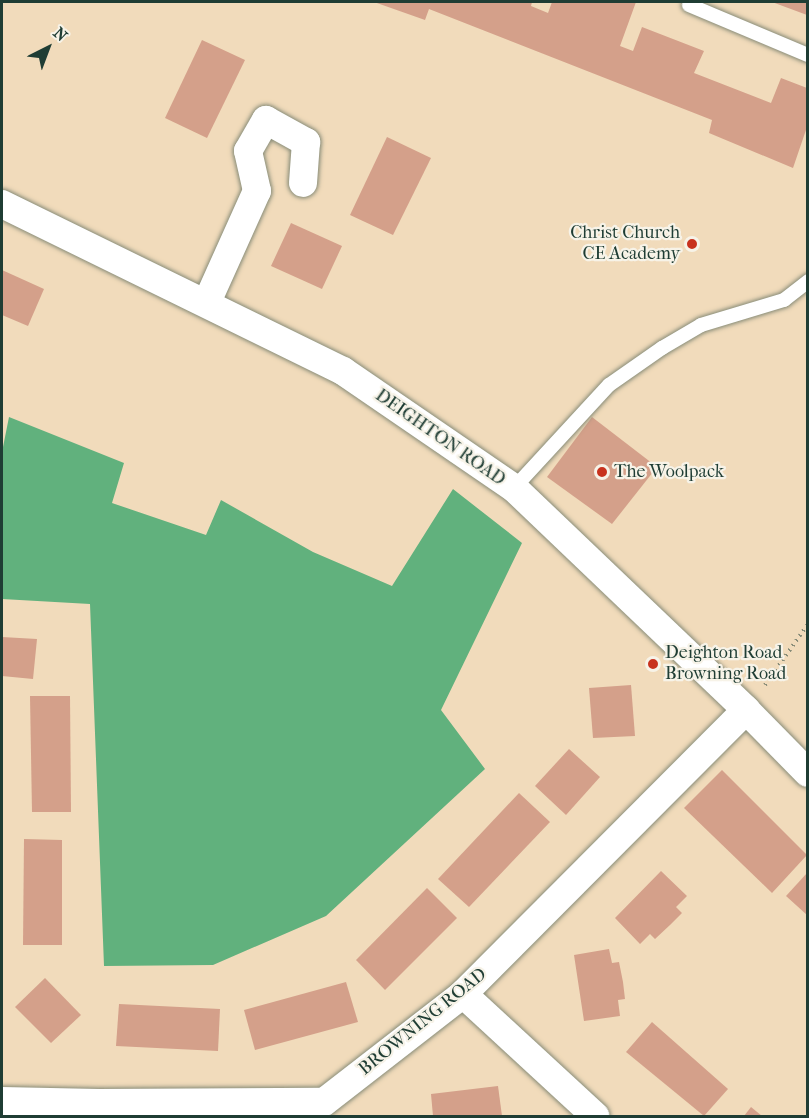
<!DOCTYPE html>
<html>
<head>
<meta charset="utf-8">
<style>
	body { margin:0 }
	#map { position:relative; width:809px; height:1118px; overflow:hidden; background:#f1dbbb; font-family:"IM FELL French Canon",serif }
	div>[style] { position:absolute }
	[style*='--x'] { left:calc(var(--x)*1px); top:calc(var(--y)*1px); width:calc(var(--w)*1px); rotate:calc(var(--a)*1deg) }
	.forest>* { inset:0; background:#61b17d }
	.building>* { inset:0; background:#d4a08a }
	.path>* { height:4px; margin-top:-2px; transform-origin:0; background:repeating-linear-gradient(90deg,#888c78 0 1.5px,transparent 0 6px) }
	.roads { filter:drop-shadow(0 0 2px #888c78) drop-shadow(0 0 2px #888c78) }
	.lane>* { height:14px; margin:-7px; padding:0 7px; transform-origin:7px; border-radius:7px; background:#fff }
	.street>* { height:28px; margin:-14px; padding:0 14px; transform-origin:14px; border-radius:14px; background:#fff }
	.dots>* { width:16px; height:16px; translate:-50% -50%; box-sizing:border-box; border:3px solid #f7f3e8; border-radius:50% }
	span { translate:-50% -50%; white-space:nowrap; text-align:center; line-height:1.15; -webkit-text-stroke:4.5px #f7f3e8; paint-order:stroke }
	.poi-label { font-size:18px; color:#1f3d34 }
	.right { translate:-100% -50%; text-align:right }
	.left { translate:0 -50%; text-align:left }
	.street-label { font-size:18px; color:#1f3d34 }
	.frame { position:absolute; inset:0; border:3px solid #1f3d34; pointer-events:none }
	.north { position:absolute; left:18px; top:18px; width:60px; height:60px; -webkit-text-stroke:4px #f7f3e8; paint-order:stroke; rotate:42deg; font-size:16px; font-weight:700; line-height:24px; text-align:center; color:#1f3d34 }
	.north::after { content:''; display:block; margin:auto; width:21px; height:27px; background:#1f3d34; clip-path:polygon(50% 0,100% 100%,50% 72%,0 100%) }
</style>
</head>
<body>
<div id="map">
	<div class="forest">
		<i style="clip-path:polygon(9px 417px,124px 463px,112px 503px,206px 535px,221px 500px,313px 552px,392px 586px,453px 489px,522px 543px,441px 710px,485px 769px,326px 916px,213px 965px,104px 966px,90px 604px,2px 599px,2px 452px)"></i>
	</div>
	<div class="building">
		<i style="clip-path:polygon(374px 2px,532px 2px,531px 6px,548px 13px,552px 2px,636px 2px,620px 46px,633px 51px,642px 27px,704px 51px,694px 73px,771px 103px,781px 78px,807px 88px,807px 127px,793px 168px,709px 133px,712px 120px,429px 9px,425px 20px)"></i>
		<i style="clip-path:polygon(772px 2px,807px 2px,807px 15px)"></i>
		<i style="clip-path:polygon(202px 40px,245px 60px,207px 138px,165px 118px)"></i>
		<i style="clip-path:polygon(387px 137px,431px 158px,393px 235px,350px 215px)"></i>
		<i style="clip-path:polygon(291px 223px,342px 246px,322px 289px,271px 266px)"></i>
		<i style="clip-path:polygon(2px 270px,44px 289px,28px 326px,2px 315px)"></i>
		<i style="clip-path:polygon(592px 417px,657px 467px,612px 524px,547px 477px)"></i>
		<i style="clip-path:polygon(2px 637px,37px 639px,33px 679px,2px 676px)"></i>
		<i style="clip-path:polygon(631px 685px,635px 736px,593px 738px,589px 688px)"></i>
		<i style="clip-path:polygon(30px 696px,70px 696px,71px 812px,32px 812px)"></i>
		<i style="clip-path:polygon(569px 749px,600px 777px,566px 815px,535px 786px)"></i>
		<i style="clip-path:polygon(722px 770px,807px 855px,772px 893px,684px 808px)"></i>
		<i style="clip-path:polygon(519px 793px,550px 822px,469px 907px,438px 879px)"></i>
		<i style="clip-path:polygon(24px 839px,62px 840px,62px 945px,23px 945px)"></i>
		<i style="clip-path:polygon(661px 871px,687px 896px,676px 907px,682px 913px,670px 925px,655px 939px,650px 934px,640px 944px,615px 918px)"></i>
		<i style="clip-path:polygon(807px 873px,807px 915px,786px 896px)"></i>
		<i style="clip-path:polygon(427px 888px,457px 918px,385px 990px,356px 960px)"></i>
		<i style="clip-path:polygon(609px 949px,612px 963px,619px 962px,623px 982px,625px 999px,618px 1000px,620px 1016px,584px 1021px,574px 955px)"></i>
		<i style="clip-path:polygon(45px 978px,81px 1015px,51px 1043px,15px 1007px)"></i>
		<i style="clip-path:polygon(346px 982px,358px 1022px,255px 1050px,244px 1010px)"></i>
		<i style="clip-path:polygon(119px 1004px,220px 1009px,218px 1051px,116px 1046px)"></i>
		<i style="clip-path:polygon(652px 1022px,728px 1089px,704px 1116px,626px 1052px)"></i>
		<i style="clip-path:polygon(498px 1086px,502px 1116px,433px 1116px,431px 1094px)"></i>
		<i style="clip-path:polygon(751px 1107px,762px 1116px,744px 1116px)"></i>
	</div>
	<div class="path">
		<i style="--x:765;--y:685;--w:75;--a:-54.8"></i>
	</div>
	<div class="roads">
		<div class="lane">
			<i style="--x:689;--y:5;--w:129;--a:22.8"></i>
			<i style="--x:514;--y:488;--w:140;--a:-47.3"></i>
			<i style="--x:609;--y:385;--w:65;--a:-34.9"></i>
			<i style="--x:662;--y:348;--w:45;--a:-30.5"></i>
			<i style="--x:701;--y:325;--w:87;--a:-16.8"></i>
			<i style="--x:784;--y:300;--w:31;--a:-38"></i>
		</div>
		<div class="street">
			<i style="--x:2;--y:204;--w:380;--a:26.1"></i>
			<i style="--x:343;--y:371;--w:207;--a:34.4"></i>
			<i style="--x:514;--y:488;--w:321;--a:43.7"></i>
			<i style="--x:746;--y:710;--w:88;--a:45.5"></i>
			<i style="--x:207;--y:302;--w:122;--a:-65.8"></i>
			<i style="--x:257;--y:191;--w:41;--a:-102.7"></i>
			<i style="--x:248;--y:151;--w:36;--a:-60"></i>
			<i style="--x:266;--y:120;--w:46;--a:28.8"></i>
			<i style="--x:306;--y:142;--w:41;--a:94.2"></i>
			<i style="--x:463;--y:994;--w:180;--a:42.7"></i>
			<i style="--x:2;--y:1101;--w:97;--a:1.2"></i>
			<i style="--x:99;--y:1103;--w:225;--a:-0.3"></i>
			<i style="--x:324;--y:1102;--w:176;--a:-37.8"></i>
			<i style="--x:463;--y:994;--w:401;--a:-45.1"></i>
		</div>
	</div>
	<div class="dots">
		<i style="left:692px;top:244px;background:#c8321e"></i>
		<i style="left:602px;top:472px;background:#c8321e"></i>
		<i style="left:653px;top:664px;background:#c8321e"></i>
	</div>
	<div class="poi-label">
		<span class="right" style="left:680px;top:244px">Christ Church<br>CE Academy</span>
		<span class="left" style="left:614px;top:472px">The Woolpack</span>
		<span class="left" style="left:665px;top:664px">Deighton Road<br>Browning Road</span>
	</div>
	<div class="street-label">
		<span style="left:440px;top:438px;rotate:35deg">DEIGHTON ROAD</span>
		<span style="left:423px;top:1022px;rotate:-39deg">BROWNING ROAD</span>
	</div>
	<div class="frame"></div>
	<div class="north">N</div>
</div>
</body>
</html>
